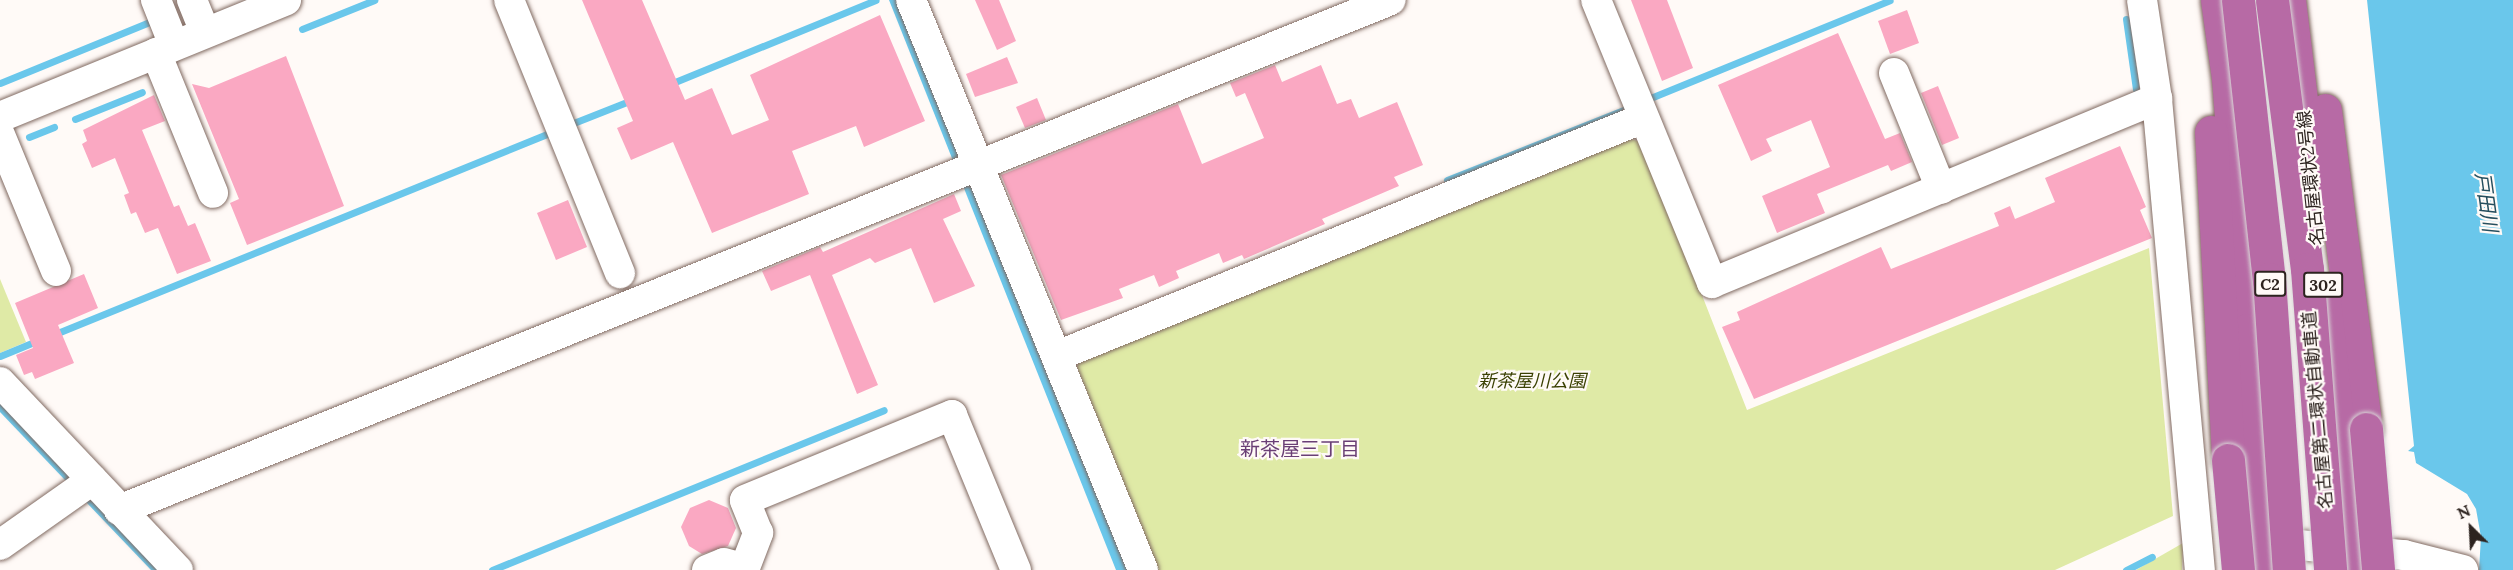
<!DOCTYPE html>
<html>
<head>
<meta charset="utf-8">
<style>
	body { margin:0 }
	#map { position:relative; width:2513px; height:570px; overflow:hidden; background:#fffaf7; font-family:Lora,"Noto Sans JP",serif }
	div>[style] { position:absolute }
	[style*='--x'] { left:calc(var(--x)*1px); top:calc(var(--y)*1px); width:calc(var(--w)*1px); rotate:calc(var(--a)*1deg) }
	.green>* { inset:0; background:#dfeaa6 }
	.water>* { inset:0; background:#6ac7eb }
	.stream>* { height:7px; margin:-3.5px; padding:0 3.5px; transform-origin:3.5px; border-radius:3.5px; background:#6ac7eb }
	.building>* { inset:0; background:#faa8c2 }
	.roads { filter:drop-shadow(0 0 2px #816a61) drop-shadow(0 0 2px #816a61) }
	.minor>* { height:30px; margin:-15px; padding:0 15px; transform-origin:15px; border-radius:15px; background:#fff }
	.highway>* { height:33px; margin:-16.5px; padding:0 16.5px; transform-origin:16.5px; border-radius:16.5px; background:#b76aa5 }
	.bridges { filter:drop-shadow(0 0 2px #d9d7d7) drop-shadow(0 0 2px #d9d7d7) }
	.highway-bridge>* { height:33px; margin:-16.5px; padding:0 16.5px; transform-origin:16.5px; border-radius:16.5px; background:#b76aa5 }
	span { translate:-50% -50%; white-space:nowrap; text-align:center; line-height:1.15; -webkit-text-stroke:4.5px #fffaf7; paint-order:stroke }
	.shield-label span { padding:2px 4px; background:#fffaf7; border:2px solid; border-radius:4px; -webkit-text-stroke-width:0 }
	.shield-label { font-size:16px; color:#2d231f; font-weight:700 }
	.street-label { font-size:18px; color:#2d231f }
	.park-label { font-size:18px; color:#3b4103; font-style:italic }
	.water-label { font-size:20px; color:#254e5e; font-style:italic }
	.neighbourhood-label { font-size:20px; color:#6a3f75 }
	.north { position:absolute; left:2441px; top:498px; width:60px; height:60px; -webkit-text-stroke:4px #fffaf7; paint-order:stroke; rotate:336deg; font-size:16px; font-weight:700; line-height:24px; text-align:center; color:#2d231f }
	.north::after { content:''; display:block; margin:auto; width:21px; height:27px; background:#2d231f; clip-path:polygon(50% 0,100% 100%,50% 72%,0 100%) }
</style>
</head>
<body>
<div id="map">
	<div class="green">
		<i style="clip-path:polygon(1630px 139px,1642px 142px,1747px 410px,2149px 248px,2173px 516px,2055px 570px,1158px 570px,1077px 367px,1081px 357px)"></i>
		<i style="clip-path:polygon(0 279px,26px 342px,0 353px)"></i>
		<i style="clip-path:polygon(2183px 543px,2182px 570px,2136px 570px)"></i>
	</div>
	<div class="water">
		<i style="clip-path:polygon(889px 0,898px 0,1127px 570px,1116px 570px)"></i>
		<i style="clip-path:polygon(2367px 0,2513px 0,2513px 570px,2479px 570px,2481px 537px,2476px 509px,2467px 494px,2416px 463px,2414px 452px,2408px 451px,2414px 446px)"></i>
		<i style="clip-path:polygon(0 395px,167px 570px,151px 570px,0 412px)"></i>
	</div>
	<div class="stream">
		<i style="--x:2126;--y:19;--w:71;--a:81.9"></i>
		<i style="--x:302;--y:29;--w:78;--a:-21.9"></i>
		<i style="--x:0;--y:83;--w:166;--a:-22.2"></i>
		<i style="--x:670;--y:84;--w:222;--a:-22.2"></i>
		<i style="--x:1648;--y:99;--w:261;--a:-22.2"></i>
		<i style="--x:75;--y:119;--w:72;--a:-21.9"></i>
		<i style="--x:571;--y:124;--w:66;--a:-21.5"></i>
		<i style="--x:29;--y:137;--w:27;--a:-22"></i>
		<i style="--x:1447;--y:180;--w:196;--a:-21.6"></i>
		<i style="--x:55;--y:334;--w:531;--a:-22.12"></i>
		<i style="--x:0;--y:356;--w:42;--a:-22.3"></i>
		<i style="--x:492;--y:570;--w:423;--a:-22.2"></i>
		<i style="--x:2126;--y:570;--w:29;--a:-27"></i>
	</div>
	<div class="building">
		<i style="clip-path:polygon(582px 0,642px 0,685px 100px,712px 88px,732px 135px,769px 120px,750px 75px,880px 15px,925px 121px,864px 147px,856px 126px,792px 151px,809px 194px,712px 233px,673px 142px,631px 160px,617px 128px,633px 121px)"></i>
		<i style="clip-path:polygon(975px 0,999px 0,1016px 41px,997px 50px)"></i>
		<i style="clip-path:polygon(1631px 0,1667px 0,1693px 68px,1662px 81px)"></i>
		<i style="clip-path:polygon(1907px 10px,1919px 43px,1890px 54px,1878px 21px)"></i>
		<i style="clip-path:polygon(1838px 33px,1885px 139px,1900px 133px,1912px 162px,1891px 171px,1888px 165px,1817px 194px,1825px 213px,1777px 233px,1762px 196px,1830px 167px,1811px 120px,1766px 139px,1772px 151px,1751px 161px,1718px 85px)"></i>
		<i style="clip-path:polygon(286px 56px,344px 206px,247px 245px,230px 203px,239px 199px,192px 84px,209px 88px)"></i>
		<i style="clip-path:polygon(1007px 57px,1018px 83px,975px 97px,966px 74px)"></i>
		<i style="clip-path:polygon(1275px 65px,1282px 82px,1321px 65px,1337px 104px,1351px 99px,1359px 118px,1397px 102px,1423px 165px,1394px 177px,1399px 186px,1322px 219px,1325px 224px,1244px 259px,1242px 255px,1223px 263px,1219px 253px,1176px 271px,1179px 278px,1159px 287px,1154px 275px,1119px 289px,1123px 298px,1061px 320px,1001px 175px,1178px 104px,1202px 164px,1264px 138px,1245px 93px,1236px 97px,1230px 83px)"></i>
		<i style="clip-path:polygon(1938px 86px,1959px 138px,1942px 145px,1921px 93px)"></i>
		<i style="clip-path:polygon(154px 95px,165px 121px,142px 130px,174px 207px,179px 205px,188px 226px,195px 223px,211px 261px,177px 274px,158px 228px,145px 233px,136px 212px,131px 214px,124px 195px,129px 193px,115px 158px,92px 168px,82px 144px,87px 141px,83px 130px)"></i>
		<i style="clip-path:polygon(1037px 98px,1046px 120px,1025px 128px,1016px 107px)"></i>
		<i style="clip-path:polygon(2120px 146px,2146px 207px,2140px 210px,2152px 238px,1754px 399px,1722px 327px,1740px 320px,1737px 312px,1881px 247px,1891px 269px,1999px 226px,1994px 213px,2010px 206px,2015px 219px,2055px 202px,2045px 178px)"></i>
		<i style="clip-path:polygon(954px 194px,961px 211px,943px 219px,975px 286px,934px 303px,911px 248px,875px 263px,870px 258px,832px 275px,878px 385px,857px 394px,810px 275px,771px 291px,762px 271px,820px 247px,823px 252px)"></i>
		<i style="clip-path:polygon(568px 200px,587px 247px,556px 260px,537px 213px)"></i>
		<i style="clip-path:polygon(84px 274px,98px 308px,58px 325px,74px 363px,35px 379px,32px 372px,24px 375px,16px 355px,33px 348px,15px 303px)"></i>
		<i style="clip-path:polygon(709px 500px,728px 508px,736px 528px,728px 546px,702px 554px,689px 546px,681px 527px,690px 508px)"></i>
	</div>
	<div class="roads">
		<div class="minor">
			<i style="--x:156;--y:0;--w:48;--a:68.2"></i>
			<i style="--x:192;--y:0;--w:35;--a:68"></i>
			<i style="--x:509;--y:0;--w:295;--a:67.9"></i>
			<i style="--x:911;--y:0;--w:615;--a:67.85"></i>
			<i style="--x:1596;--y:0;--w:306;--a:67.7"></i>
			<i style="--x:1712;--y:283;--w:482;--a:-22.5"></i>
			<i style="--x:2142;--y:0;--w:100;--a:81.4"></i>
			<i style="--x:2157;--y:99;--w:473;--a:84.8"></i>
			<i style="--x:156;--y:53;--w:151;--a:67.8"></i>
			<i style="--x:1894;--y:73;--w:125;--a:67.9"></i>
			<i style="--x:0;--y:117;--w:309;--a:-22.2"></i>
			<i style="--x:0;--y:135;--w:147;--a:67.6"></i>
			<i style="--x:1057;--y:356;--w:633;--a:-22.07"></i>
			<i style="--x:0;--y:382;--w:259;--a:46.6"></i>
			<i style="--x:119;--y:510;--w:1370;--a:-21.85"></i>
			<i style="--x:2268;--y:542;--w:137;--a:5.5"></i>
			<i style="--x:2404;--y:555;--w:61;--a:14.3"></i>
			<i style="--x:0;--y:545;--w:113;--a:-35.2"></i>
			<i style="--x:707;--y:570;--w:18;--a:-22"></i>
			<i style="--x:724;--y:563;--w:20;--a:15"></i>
			<i style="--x:744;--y:570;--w:40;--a:-69"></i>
			<i style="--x:758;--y:533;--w:35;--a:-112"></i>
			<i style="--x:745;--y:500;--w:224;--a:-22.3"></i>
			<i style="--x:952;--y:415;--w:168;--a:67.6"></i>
		</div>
		<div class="highway">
			<i style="--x:2217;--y:0;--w:79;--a:82"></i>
			<i style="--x:2228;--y:78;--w:253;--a:85.7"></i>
			<i style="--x:2247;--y:330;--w:241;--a:84.3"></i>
			<i style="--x:2289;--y:0;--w:157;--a:83.1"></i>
			<i style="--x:2325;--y:110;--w:322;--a:82.7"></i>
			<i style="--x:2211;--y:132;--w:328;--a:87"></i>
			<i style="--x:2324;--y:300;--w:272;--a:83.7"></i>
		</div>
	</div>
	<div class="bridges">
		<div class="highway-bridge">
			<i style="--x:2238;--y:0;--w:281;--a:83.7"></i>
			<i style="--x:2269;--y:279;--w:292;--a:86.1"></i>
			<i style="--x:2272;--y:0;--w:271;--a:82.6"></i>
			<i style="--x:2307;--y:269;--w:302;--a:85.6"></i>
			<i style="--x:2366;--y:429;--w:142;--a:85.1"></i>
			<i style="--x:2228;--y:460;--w:110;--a:84.8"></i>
		</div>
	</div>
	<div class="shield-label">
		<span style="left:2270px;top:284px">C2</span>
		<span style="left:2323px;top:285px">302</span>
	</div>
	<div class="street-label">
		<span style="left:2311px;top:178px;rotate:-96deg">名古屋環状2号線</span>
		<span style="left:2318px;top:410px;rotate:-95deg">名古屋第二環状自動車道</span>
	</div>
	<div class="park-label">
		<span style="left:1532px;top:381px">新茶屋川公園</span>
	</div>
	<div class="water-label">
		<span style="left:2487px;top:202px;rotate:82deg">戸田川</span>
	</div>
	<div class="neighbourhood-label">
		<span style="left:1300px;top:448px">新茶屋三丁目</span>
	</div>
	<div class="north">N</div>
</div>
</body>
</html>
